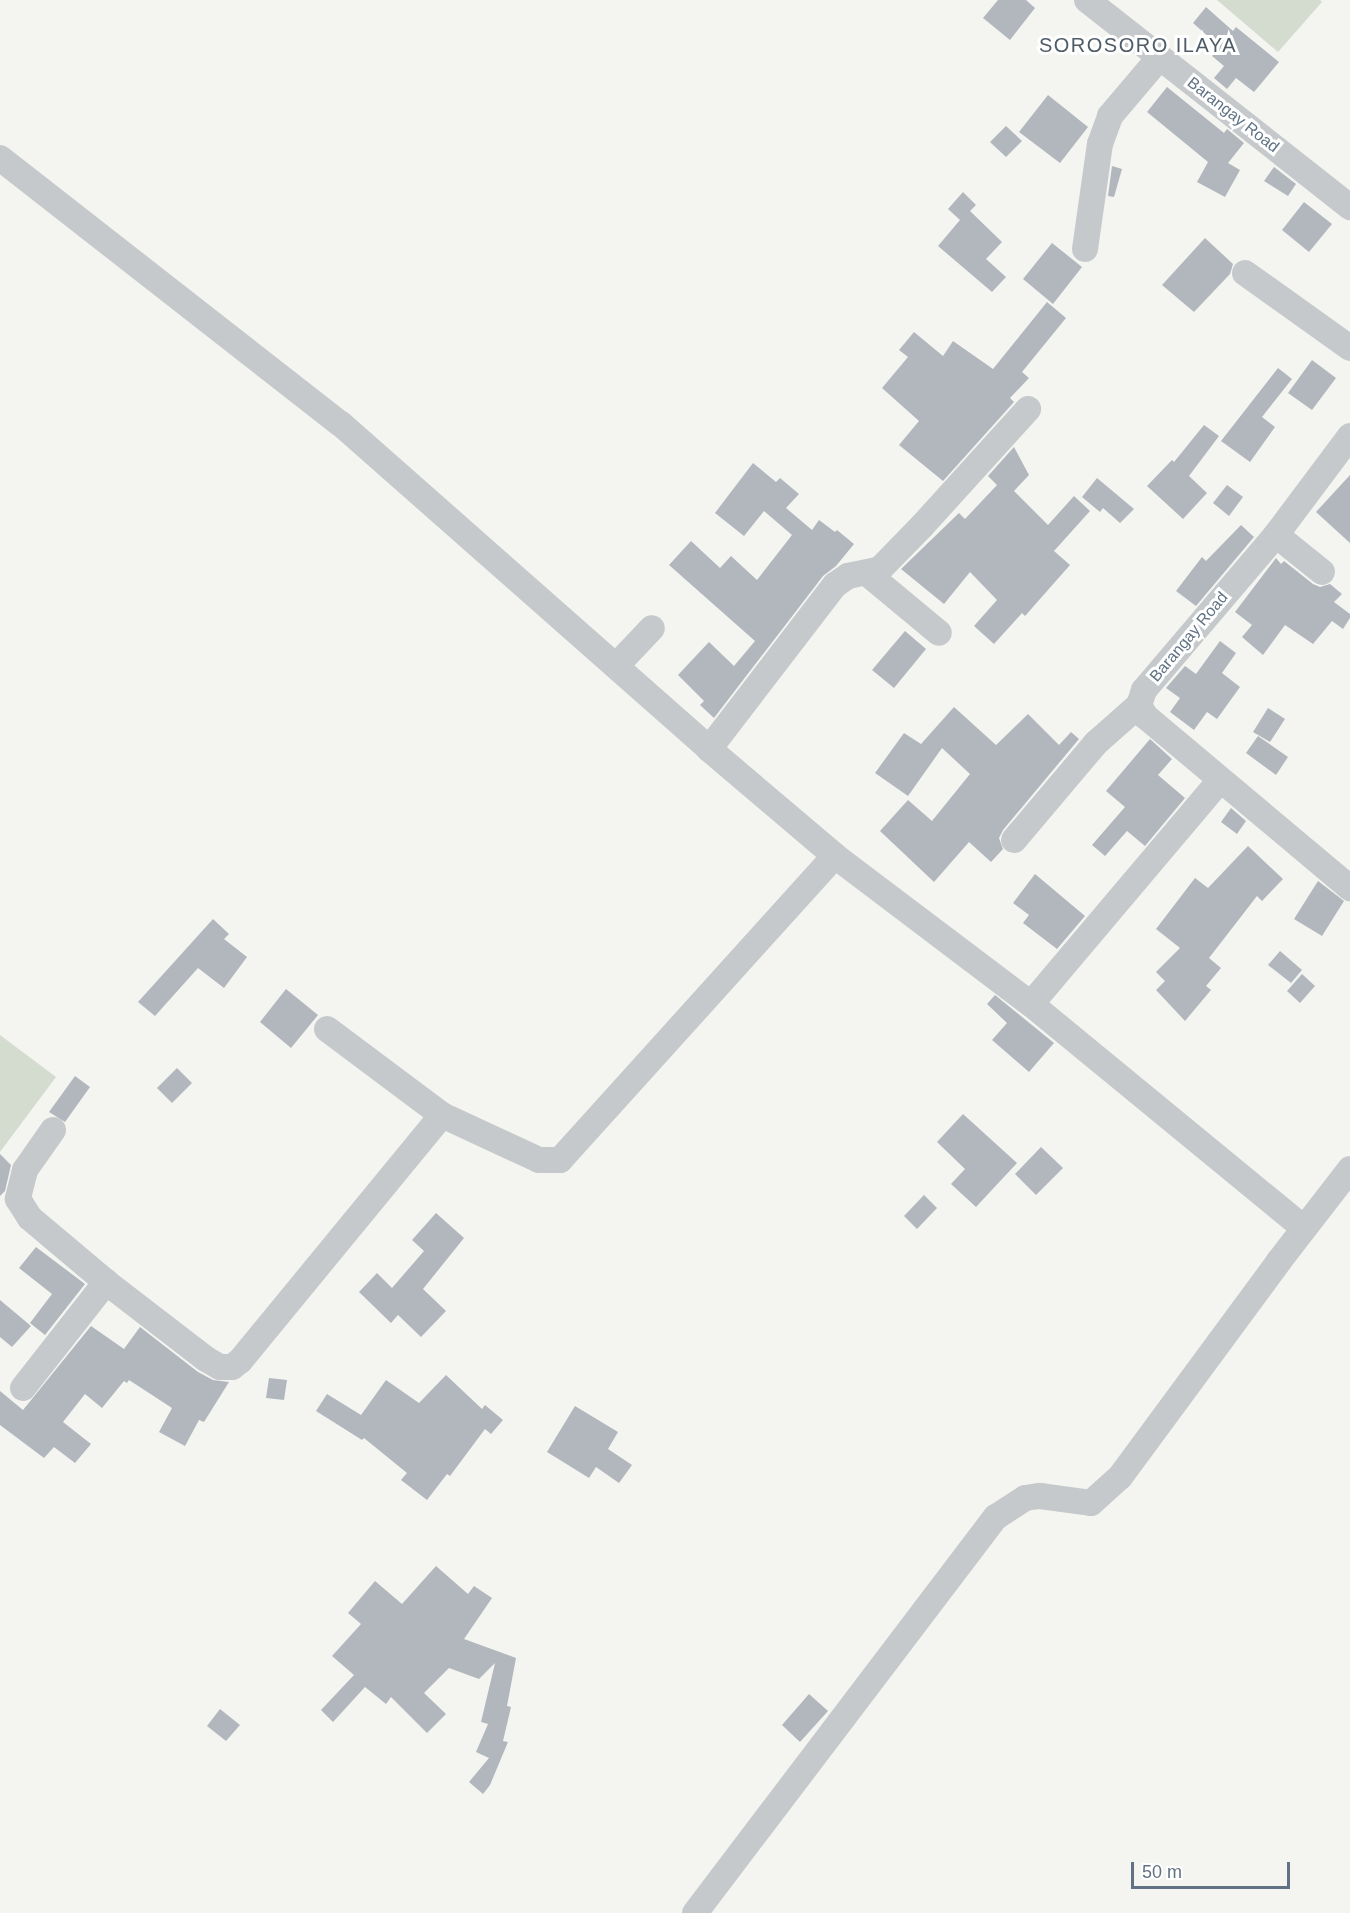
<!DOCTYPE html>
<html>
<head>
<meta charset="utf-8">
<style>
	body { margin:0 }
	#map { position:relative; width:1350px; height:1913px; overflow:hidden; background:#f4f5f0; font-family:Arial,sans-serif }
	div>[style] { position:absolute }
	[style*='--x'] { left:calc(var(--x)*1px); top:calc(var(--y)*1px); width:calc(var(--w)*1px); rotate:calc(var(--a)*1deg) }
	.green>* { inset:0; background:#d4dcd0 }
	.building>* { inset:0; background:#b1b7bd }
	.minor>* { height:26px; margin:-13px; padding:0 13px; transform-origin:13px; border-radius:13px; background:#c6c9cc }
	span { translate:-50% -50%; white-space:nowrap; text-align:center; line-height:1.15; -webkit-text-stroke:6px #fff; paint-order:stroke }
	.street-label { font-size:16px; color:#607284 }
	.quarter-label { font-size:20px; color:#4f5c68; letter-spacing:1.5px }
	.scale { position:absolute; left:1131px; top:1862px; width:159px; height:27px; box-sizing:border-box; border:3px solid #607284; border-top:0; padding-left:8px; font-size:18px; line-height:21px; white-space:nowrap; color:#607284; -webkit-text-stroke:4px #fff; paint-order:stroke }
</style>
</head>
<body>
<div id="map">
	<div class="green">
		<i style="clip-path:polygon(1217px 0,1320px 0,1322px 2px,1278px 52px)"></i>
		<i style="clip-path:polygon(0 1035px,56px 1077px,0 1152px)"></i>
	</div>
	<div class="building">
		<i style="clip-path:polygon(998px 0,1026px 0,1035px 8px,1010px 40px,983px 18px)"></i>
		<i style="clip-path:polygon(1206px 7px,1233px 31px,1236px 27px,1279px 62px,1254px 92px,1236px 78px,1227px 89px,1214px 78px,1224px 66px,1212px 56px,1220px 47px,1193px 23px)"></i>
		<i style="clip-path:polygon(1167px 87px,1224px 133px,1227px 129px,1244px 143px,1228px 163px,1240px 170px,1225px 197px,1197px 182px,1208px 162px,1147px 112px)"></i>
		<i style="clip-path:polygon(1048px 95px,1088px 127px,1060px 163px,1019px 132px)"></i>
		<i style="clip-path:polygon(1006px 126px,1022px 141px,1006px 157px,990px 142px)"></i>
		<i style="clip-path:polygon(1112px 166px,1122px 169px,1114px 197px,1108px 196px)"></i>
		<i style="clip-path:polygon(1274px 167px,1296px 184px,1288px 196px,1264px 181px)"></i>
		<i style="clip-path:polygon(963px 192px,976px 205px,970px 211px,1002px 242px,986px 259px,1006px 277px,992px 292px,938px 246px,960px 220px,948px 209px)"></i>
		<i style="clip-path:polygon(1304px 202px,1332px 224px,1309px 252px,1282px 230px)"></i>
		<i style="clip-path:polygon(1205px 238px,1233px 264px,1230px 274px,1194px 312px,1162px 285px)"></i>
		<i style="clip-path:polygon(1052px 243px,1082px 267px,1053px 304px,1023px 279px)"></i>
		<i style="clip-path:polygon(1047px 302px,1066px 318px,1022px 372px,1029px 378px,1010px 398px,1014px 402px,943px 481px,899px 445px,919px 421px,882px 388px,908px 357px,899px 350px,914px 332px,943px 356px,953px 341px,993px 369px)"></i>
		<i style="clip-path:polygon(1312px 360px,1336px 378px,1312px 410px,1288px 393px)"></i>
		<i style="clip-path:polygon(1278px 368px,1292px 379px,1262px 417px,1275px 427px,1250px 462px,1221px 441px)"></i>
		<i style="clip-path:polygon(1204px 425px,1219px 436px,1189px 476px,1207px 493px,1183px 519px,1147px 486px,1172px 460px,1174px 462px)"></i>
		<i style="clip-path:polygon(1014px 447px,1029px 475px,1014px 491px,1048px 525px,1074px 496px,1090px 511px,1054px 551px,1070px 565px,1025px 616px,1022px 613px,994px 644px,974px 626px,997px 600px,970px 572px,944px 604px,901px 569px,959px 513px,965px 519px,997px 485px,988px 476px)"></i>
		<i style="clip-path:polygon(753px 463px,776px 482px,780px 478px,799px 494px,786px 508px,812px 530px,819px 520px,835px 532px,837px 530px,854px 544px,836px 566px,823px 576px,714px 718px,700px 705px,704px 701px,678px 675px,709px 642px,734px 666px,755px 641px,669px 565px,691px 541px,720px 568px,731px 556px,757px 580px,792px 535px,764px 511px,744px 536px,715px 513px)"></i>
		<i style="clip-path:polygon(1350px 475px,1350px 543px,1316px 512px)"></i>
		<i style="clip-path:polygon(1097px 478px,1134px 509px,1120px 523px,1103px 508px,1100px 512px,1082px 497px)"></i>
		<i style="clip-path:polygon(1227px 485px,1243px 497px,1229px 516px,1213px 503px)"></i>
		<i style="clip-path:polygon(1241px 525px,1254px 537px,1196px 606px,1176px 591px,1202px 557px,1206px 561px)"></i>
		<i style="clip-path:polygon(1276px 558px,1281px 564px,1284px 561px,1313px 584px,1320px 587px,1330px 584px,1342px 594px,1334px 602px,1350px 614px,1350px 618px,1343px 629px,1332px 621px,1313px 644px,1285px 625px,1263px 655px,1242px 637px,1252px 625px,1235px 612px)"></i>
		<i style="clip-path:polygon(905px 631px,926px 649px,894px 688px,872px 670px)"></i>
		<i style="clip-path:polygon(1220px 641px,1236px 653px,1222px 673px,1240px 687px,1217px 719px,1207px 712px,1194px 730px,1170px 712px,1180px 698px,1166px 688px,1185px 666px,1196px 674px)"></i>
		<i style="clip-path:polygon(954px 707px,996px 745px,1028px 714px,1059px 745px,1071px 732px,1079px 739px,1003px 830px,999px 838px,1003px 849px,991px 862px,969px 842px,934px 882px,880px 831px,908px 800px,932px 821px,970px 774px,942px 748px,908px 796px,875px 773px,904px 733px,921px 744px)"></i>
		<i style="clip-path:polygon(1268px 708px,1285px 719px,1270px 742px,1253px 732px)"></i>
		<i style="clip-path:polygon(1258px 736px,1288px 757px,1276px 775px,1246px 753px)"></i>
		<i style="clip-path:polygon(1150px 739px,1172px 759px,1158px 775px,1185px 798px,1145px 846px,1127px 831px,1105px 856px,1092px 845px,1125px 807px,1106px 791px)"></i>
		<i style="clip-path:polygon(1231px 808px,1246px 821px,1237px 834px,1221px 822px)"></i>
		<i style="clip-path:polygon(1248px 846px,1283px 879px,1262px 901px,1257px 896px,1209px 958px,1221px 968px,1206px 986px,1211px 990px,1185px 1021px,1156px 990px,1165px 981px,1156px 972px,1180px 948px,1156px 929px,1195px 878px,1208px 888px)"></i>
		<i style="clip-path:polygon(1035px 874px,1085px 916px,1057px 949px,1023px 923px,1029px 915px,1013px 903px)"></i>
		<i style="clip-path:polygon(1318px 881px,1344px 901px,1322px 936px,1294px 919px)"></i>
		<i style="clip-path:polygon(213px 919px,229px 934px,224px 939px,247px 957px,224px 988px,198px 968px,155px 1016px,138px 1002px)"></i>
		<i style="clip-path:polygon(1280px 951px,1302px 970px,1291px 983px,1268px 965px)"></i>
		<i style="clip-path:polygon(1302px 974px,1315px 986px,1300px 1003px,1287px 991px)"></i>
		<i style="clip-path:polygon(286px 989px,318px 1015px,291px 1048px,260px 1022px)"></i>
		<i style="clip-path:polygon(995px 995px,1054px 1043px,1029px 1072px,992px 1040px,1007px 1023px,987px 1004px)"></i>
		<i style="clip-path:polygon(177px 1068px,192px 1083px,172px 1103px,157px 1088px)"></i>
		<i style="clip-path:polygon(75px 1076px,90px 1087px,65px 1122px,49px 1112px)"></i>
		<i style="clip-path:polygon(963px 1114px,1017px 1163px,976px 1207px,951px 1184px,965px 1169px,937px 1142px)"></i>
		<i style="clip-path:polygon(1041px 1147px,1063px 1168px,1036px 1195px,1015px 1174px)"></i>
		<i style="clip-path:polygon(0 1154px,11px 1165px,5px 1191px,0 1196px)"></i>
		<i style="clip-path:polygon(924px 1195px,937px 1208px,917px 1229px,904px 1216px)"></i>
		<i style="clip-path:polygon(436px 1213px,464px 1238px,423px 1289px,446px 1311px,421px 1337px,398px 1315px,391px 1323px,359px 1292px,377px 1273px,392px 1288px,424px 1251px,412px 1240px)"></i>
		<i style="clip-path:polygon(36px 1247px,85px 1284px,45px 1335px,30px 1323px,52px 1294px,19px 1268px)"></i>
		<i style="clip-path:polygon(0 1300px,31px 1326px,12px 1347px,0 1337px)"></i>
		<i style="clip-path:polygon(91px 1326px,124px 1349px,140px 1327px,198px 1372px,213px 1380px,229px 1382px,204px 1422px,199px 1420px,185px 1446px,159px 1432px,172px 1408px,129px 1380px,127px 1383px,124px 1381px,102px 1408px,85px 1394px,63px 1422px,91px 1444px,75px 1463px,54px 1447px,44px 1458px,0 1425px,0 1391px,23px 1410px)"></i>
		<i style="clip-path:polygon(446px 1375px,482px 1409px,485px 1405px,503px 1420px,491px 1434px,485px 1429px,450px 1476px,447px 1474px,427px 1500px,401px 1480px,407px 1473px,364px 1438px,362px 1440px,316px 1411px,327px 1394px,361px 1415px,386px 1380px,419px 1403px)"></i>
		<i style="clip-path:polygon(269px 1378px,287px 1380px,284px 1400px,266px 1398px)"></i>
		<i style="clip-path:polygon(575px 1406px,618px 1432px,608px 1449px,632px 1465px,619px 1483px,596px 1467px,589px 1478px,547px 1452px)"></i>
		<i style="clip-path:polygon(436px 1566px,468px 1594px,474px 1586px,492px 1598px,464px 1639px,516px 1658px,507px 1706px,511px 1707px,503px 1741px,508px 1742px,490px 1785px,483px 1794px,469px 1782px,489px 1758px,476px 1752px,488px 1724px,481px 1722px,495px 1663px,479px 1679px,449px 1668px,424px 1693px,446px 1714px,427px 1733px,391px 1697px,386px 1704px,365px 1687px,333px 1722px,321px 1710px,354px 1675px,332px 1656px,361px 1624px,348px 1613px,375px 1581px,402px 1604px)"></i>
		<i style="clip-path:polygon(809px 1694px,828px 1711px,800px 1742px,782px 1725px)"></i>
		<i style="clip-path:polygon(220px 1709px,240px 1725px,226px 1741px,207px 1726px)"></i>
	</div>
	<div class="minor">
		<i style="--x:1087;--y:0;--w:335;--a:38.2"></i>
		<i style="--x:0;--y:158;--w:432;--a:38"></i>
		<i style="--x:341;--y:424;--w:491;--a:41.4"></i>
		<i style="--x:709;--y:749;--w:165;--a:40.3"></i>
		<i style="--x:835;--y:856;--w:246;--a:37.1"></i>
		<i style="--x:1031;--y:1004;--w:293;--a:-49.8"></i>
		<i style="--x:1085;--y:249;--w:106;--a:-81.9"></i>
		<i style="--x:1100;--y:144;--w:30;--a:-70"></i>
		<i style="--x:1110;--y:116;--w:77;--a:-49.7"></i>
		<i style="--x:1245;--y:273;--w:129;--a:35.5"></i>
		<i style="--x:1350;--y:436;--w:124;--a:126.8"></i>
		<i style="--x:1276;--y:535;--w:204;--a:130.4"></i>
		<i style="--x:1144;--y:690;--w:16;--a:108"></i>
		<i style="--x:1139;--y:705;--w:13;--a:61"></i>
		<i style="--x:1145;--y:716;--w:268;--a:40"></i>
		<i style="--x:1276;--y:535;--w:59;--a:38.8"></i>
		<i style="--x:868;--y:574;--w:92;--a:39.7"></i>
		<i style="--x:616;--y:666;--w:52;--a:-46.5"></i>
		<i style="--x:709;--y:749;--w:207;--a:-52.5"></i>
		<i style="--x:835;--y:585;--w:16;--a:-35"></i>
		<i style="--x:848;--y:576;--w:33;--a:-12"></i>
		<i style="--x:880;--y:569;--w:60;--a:-45.7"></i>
		<i style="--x:922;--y:526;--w:158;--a:-47.8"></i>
		<i style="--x:1014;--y:840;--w:127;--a:-49.8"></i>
		<i style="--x:1096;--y:743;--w:57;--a:-41.5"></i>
		<i style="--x:1031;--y:1004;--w:353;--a:39.4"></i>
		<i style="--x:327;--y:1029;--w:144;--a:36.8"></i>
		<i style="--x:442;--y:1115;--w:107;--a:24.9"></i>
		<i style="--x:539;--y:1160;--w:21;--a:0"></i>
		<i style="--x:560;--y:1160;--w:410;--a:-47.9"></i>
		<i style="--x:53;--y:1130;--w:49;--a:125"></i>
		<i style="--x:25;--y:1170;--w:30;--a:104"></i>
		<i style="--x:18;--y:1199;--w:22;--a:58"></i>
		<i style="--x:30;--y:1218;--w:99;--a:40.1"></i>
		<i style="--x:106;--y:1282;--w:126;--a:37.6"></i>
		<i style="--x:206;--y:1359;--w:16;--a:30"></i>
		<i style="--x:220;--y:1367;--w:12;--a:0"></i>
		<i style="--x:232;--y:1367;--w:10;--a:-37"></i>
		<i style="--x:240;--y:1361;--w:318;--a:-50.6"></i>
		<i style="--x:23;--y:1388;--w:135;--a:-51.9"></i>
		<i style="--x:695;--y:1913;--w:497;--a:-52.8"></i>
		<i style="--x:996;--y:1517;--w:35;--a:-33"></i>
		<i style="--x:1025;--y:1498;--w:15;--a:-8"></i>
		<i style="--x:1040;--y:1496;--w:51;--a:7.8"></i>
		<i style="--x:1091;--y:1503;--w:39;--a:-42"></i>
		<i style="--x:1120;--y:1477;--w:268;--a:-53.6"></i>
		<i style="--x:1279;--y:1261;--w:116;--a:-52.3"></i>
	</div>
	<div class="street-label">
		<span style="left:1233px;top:115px;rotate:38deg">Barangay Road</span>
		<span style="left:1189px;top:637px;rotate:-50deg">Barangay Road</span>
	</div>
	<div class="quarter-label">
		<span style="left:1138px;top:45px">SOROSORO ILAYA</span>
	</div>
	<div class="scale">50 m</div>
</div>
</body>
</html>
